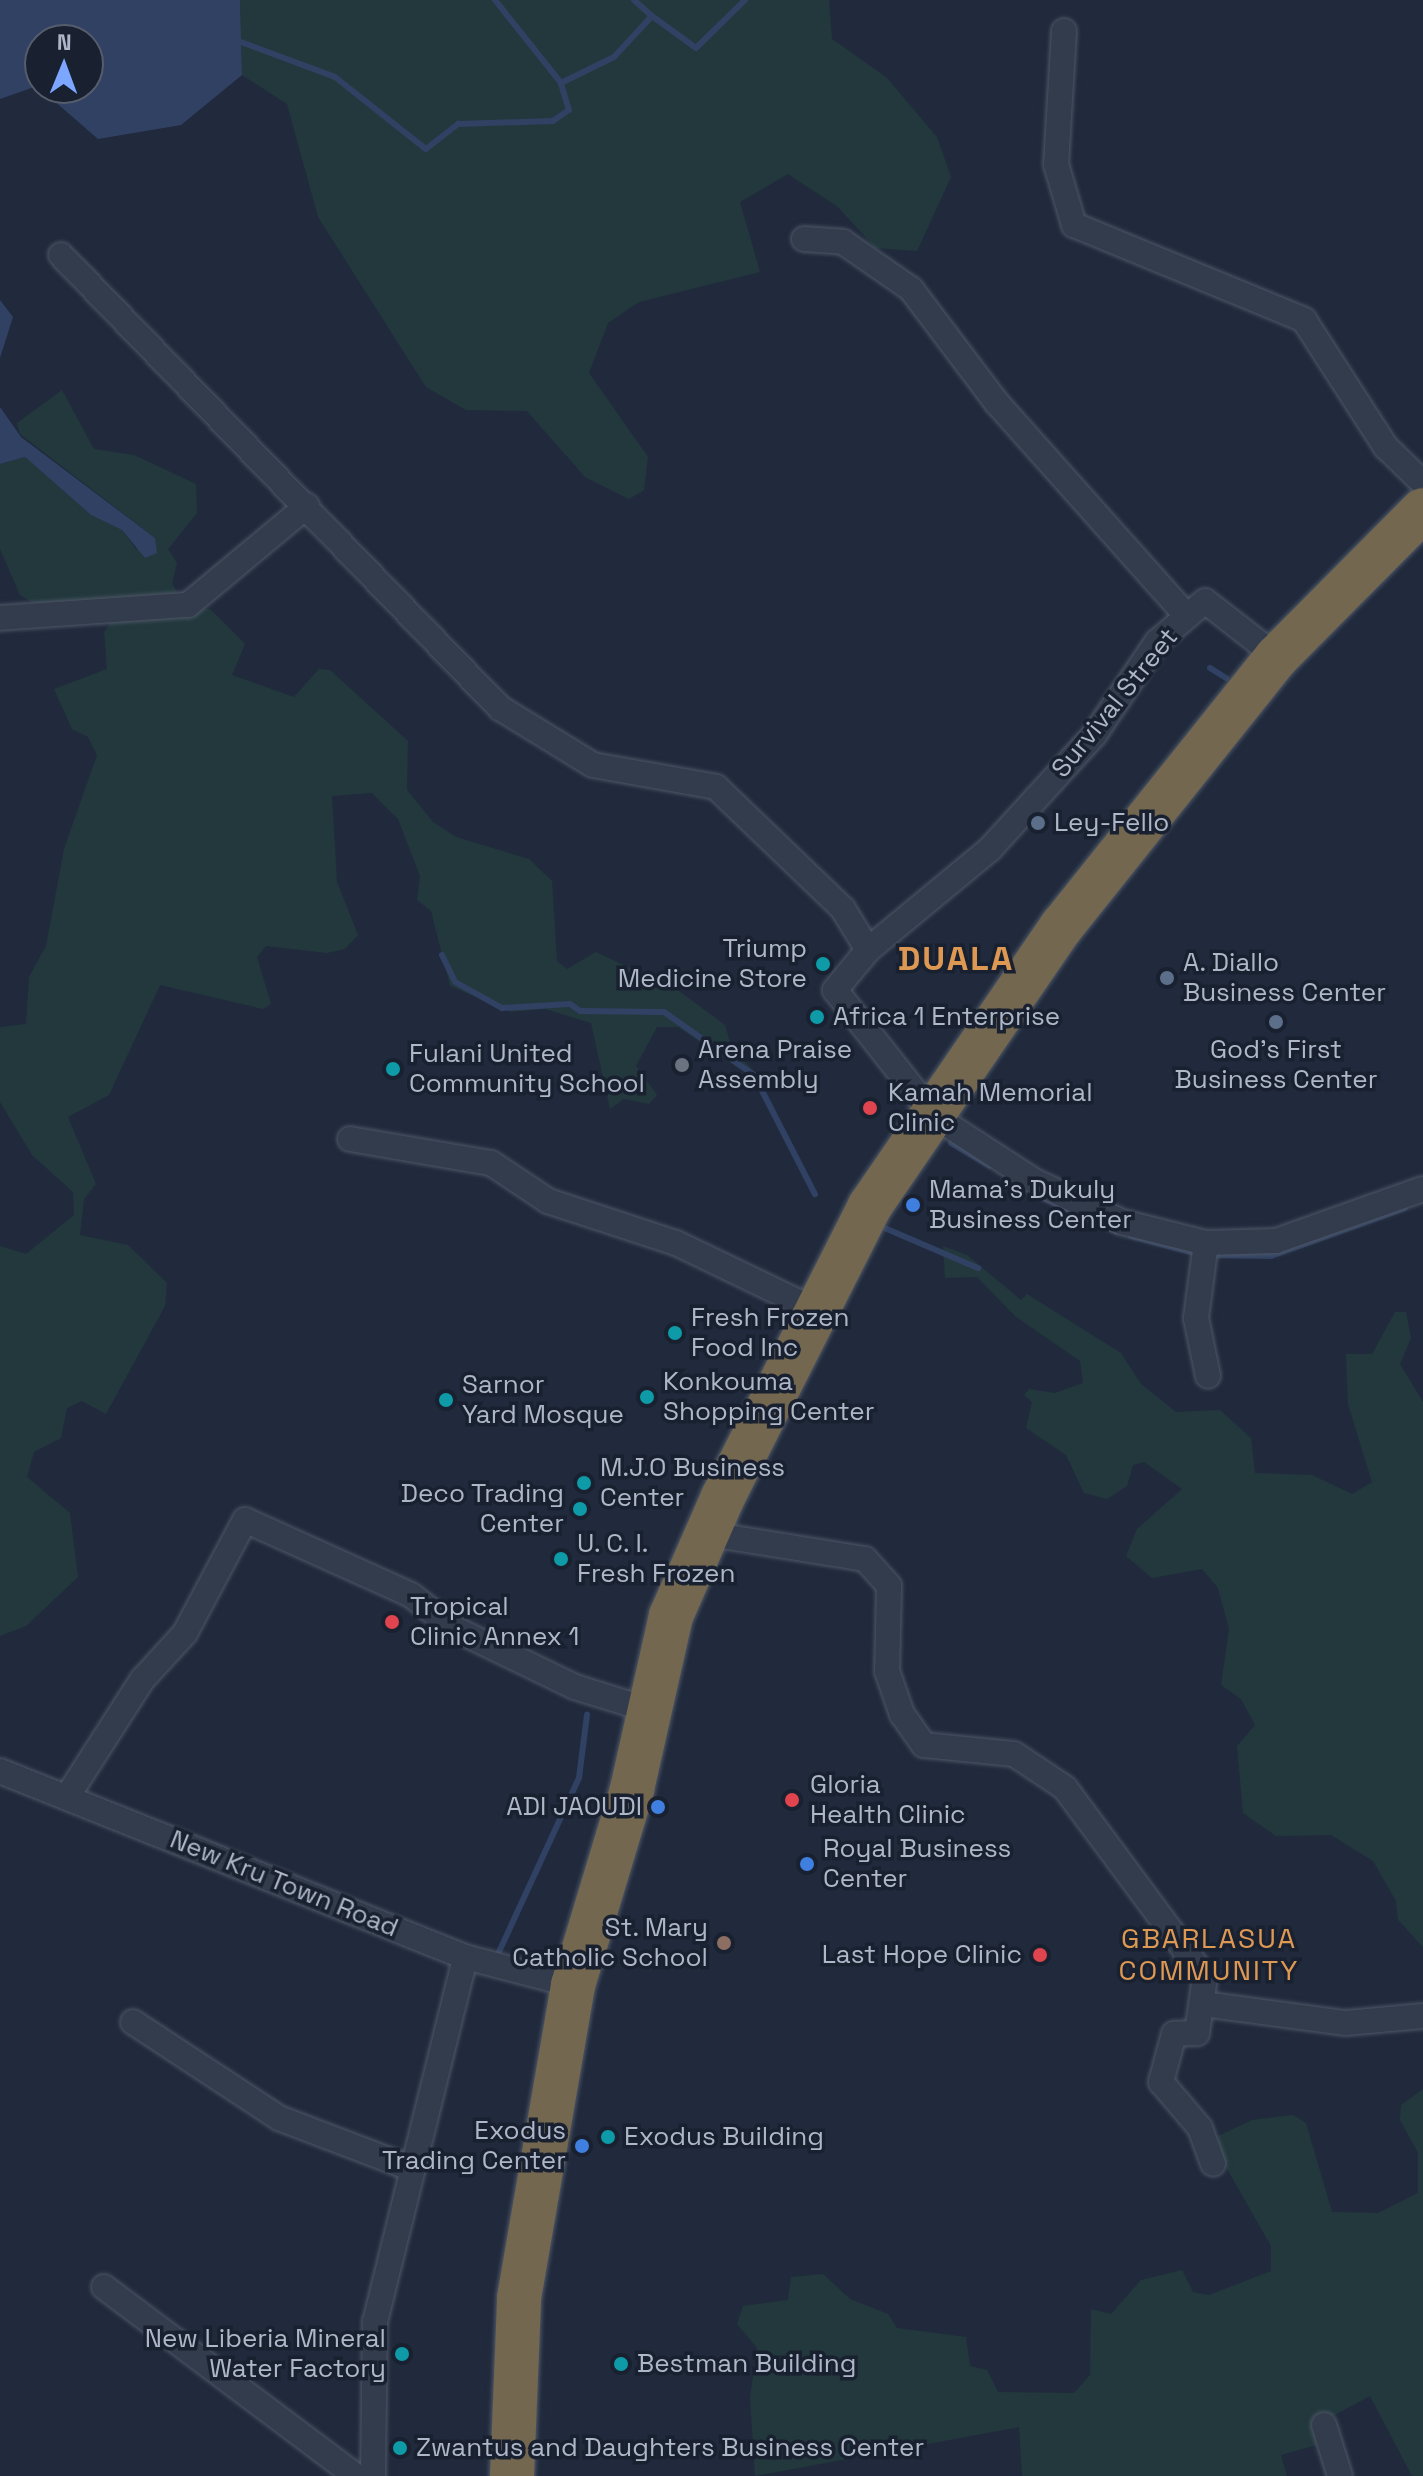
<!DOCTYPE html>
<html>
<head>
<meta charset="utf-8">
<style>
	body { margin:0 }
	#map { position:relative; width:1423px; height:2476px; overflow:hidden; background:#202a3c; font-family:"Space Grotesk",sans-serif }
	div>[style] { position:absolute }
	[style*='--x'] { left:calc(var(--x)*1px); top:calc(var(--y)*1px); width:calc(var(--w)*1px); rotate:calc(var(--a)*1deg) }
	.green>* { inset:0; background:#22383d }
	.water>* { inset:0; background:#304163 }
	.stream>* { height:6px; margin:-3px; padding:0 3px; transform-origin:3px; border-radius:3px; background:#304163 }
	.roads { filter:drop-shadow(0 0 2px #4e5767) drop-shadow(0 0 2px #4e5767) }
	.street>* { height:24px; margin:-12px; padding:0 12px; transform-origin:12px; border-radius:12px; background:#333c4c }
	.highway>* { height:44px; margin:-22px; padding:0 22px; transform-origin:22px; border-radius:22px; background:#736750 }
	.dots>* { width:22px; height:22px; translate:-50% -50%; box-sizing:border-box; border:4px solid #192130; border-radius:50% }
	span { translate:-50% -50%; white-space:nowrap; text-align:center; line-height:1.15; -webkit-text-stroke:7px #192130; paint-order:stroke }
	.street-label { font-size:26px; color:#aeb7c8 }
	.poi-label { font-size:26px; color:#aeb7c8 }
	.left { translate:0 -50%; text-align:left }
	.right { translate:-100% -50%; text-align:right }
	.neighbourhood-label { font-size:28px; color:#dd9954; letter-spacing:2px }
	.district-label { font-size:34px; color:#dd9954; font-weight:700; letter-spacing:2px }
	.north { position:absolute; left:24px; top:24px; width:80px; height:80px; box-sizing:border-box; background:#192130; border:2px solid #555d6d; border-radius:50%; rotate:1deg; font-size:22px; font-weight:700; line-height:32px; text-align:center; color:#aeb7c8 }
	.north::after { content:''; display:block; margin:auto; width:28px; height:36px; background:#7ca6ff; clip-path:polygon(50% 0,100% 100%,50% 72%,0 100%) }
</style>
</head>
<body>
<div id="map">
	<div class="green">
		<i style="clip-path:polygon(240px 0,829px 0,832px 39px,886px 77px,937px 137px,951px 177px,917px 251px,875px 248px,838px 207px,788px 174px,740px 202px,760px 272px,639px 302px,608px 323px,589px 373px,648px 457px,644px 490px,629px 499px,585px 477px,527px 411px,466px 410px,426px 387px,318px 217px,287px 104px,242px 75px)"></i>
		<i style="clip-path:polygon(62px 390px,94px 449px,134px 455px,196px 484px,197px 513px,168px 549px,177px 563px,172px 583px,185px 607px,210px 609px,245px 644px,232px 675px,294px 697px,319px 669px,330px 670px,408px 741px,407px 790px,433px 822px,456px 837px,529px 859px,552px 881px,557px 961px,567px 969px,596px 952px,679px 991px,725px 1025px,732px 1049px,754px 1071px,750px 1076px,678px 1027px,657px 1027px,636px 1066px,657px 1095px,649px 1104px,624px 1099px,610px 1109px,591px 1023px,545px 1009px,511px 1012px,450px 986px,431px 911px,417px 900px,420px 876px,398px 819px,372px 793px,332px 796px,337px 882px,358px 935px,345px 949px,327px 953px,266px 946px,257px 957px,271px 1004px,263px 1009px,160px 985px,109px 1095px,68px 1117px,96px 1184px,84px 1199px,80px 1235px,128px 1245px,167px 1283px,165px 1306px,106px 1414px,82px 1401px,67px 1408px,61px 1438px,34px 1452px,27px 1477px,70px 1513px,78px 1577px,26px 1626px,0 1636px,0 1246px,26px 1254px,74px 1215px,73px 1192px,32px 1155px,0 1102px,0 1027px,26px 1024px,29px 977px,46px 946px,64px 849px,97px 755px,88px 737px,72px 729px,54px 689px,107px 669px,104px 632px,115px 617px,43px 609px,20px 595px,0 549px,0 464px,25px 457px,91px 515px,122px 530px,136px 549px,155px 538px,20px 434px,17px 423px)"></i>
		<i style="clip-path:polygon(943px 1246px,967px 1255px,1021px 1300px,1027px 1294px,1121px 1353px,1141px 1384px,1176px 1412px,1220px 1410px,1251px 1438px,1255px 1473px,1312px 1475px,1352px 1494px,1372px 1482px,1348px 1404px,1346px 1354px,1372px 1354px,1395px 1312px,1406px 1312px,1411px 1338px,1400px 1364px,1423px 1402px,1423px 1947px,1398px 1920px,1396px 1901px,1373px 1861px,1331px 1835px,1276px 1836px,1243px 1813px,1237px 1746px,1255px 1725px,1241px 1699px,1221px 1685px,1229px 1629px,1218px 1588px,1202px 1569px,1152px 1578px,1126px 1556px,1137px 1529px,1182px 1489px,1144px 1462px,1133px 1465px,1127px 1486px,1107px 1499px,1084px 1493px,1066px 1455px,1026px 1428px,1032px 1402px,1024px 1395px,1029px 1389px,1055px 1393px,1083px 1383px,1080px 1361px,1015px 1316px,977px 1277px,945px 1278px)"></i>
		<i style="clip-path:polygon(1423px 2089px,1423px 2476px,1412px 2476px,1370px 2396px,1316px 2425px,1320px 2444px,1281px 2455px,1287px 2476px,1022px 2476px,1019px 2427px,755px 2476px,750px 2397px,757px 2348px,737px 2324px,743px 2306px,788px 2300px,791px 2277px,823px 2274px,850px 2299px,888px 2314px,897px 2328px,966px 2337px,970px 2366px,987px 2370px,998px 2392px,1074px 2393px,1090px 2375px,1091px 2309px,1111px 2314px,1141px 2280px,1182px 2270px,1193px 2292px,1209px 2295px,1271px 2271px,1271px 2246px,1222px 2160px,1218px 2136px,1252px 2120px,1293px 2115px,1306px 2123px,1332px 2212px,1378px 2213px,1418px 2193px,1418px 2153px,1400px 2120px,1401px 2105px)"></i>
	</div>
	<div class="water">
		<i style="clip-path:polygon(evenodd,0 0,240px 0,242px 75px,181px 125px,98px 139px,37px 86px,0 99px,0 0,88px 40px,88px 88px,40px 88px,40px 40px,88px 40px)"></i>
		<i style="clip-path:polygon(0 300px,13px 317px,0 358px)"></i>
		<i style="clip-path:polygon(0 407px,21px 437px,155px 538px,157px 553px,145px 558px,122px 530px,91px 515px,25px 457px,0 464px)"></i>
	</div>
	<div class="stream">
		<i style="--x:495;--y:0;--w:106;--a:51.5"></i>
		<i style="--x:561;--y:83;--w:59;--a:-26.1"></i>
		<i style="--x:614;--y:57;--w:56;--a:-47.2"></i>
		<i style="--x:652;--y:16;--w:54;--a:36"></i>
		<i style="--x:696;--y:48;--w:69;--a:-44.4"></i>
		<i style="--x:634;--y:0;--w:24;--a:42"></i>
		<i style="--x:241;--y:42;--w:100;--a:20.4"></i>
		<i style="--x:335;--y:77;--w:116;--a:38.4"></i>
		<i style="--x:426;--y:149;--w:41;--a:-38"></i>
		<i style="--x:458;--y:124;--w:95;--a:-1.8"></i>
		<i style="--x:553;--y:121;--w:19;--a:-35"></i>
		<i style="--x:569;--y:110;--w:28;--a:-107"></i>
		<i style="--x:1210;--y:668;--w:19;--a:32"></i>
		<i style="--x:442;--y:955;--w:30;--a:64"></i>
		<i style="--x:455;--y:982;--w:54;--a:29"></i>
		<i style="--x:502;--y:1008;--w:68;--a:-3.4"></i>
		<i style="--x:570;--y:1004;--w:12;--a:35"></i>
		<i style="--x:580;--y:1011;--w:84;--a:0.7"></i>
		<i style="--x:664;--y:1012;--w:110;--a:35"></i>
		<i style="--x:754;--y:1075;--w:134;--a:62.9"></i>
		<i style="--x:951;--y:1143;--w:45;--a:30.5"></i>
		<i style="--x:1037;--y:1195;--w:88;--a:24.8"></i>
		<i style="--x:880;--y:1226;--w:107;--a:23.2"></i>
		<i style="--x:1131;--y:1236;--w:69;--a:15"></i>
		<i style="--x:1209;--y:1255;--w:62;--a:0.9"></i>
		<i style="--x:1271;--y:1256;--w:142;--a:-19.7"></i>
		<i style="--x:498;--y:1954;--w:194;--a:-65.3"></i>
		<i style="--x:579;--y:1778;--w:64;--a:-82.8"></i>
	</div>
	<div class="roads">
		<div class="street">
			<i style="--x:1064;--y:31;--w:133;--a:93.4"></i>
			<i style="--x:1056;--y:164;--w:64;--a:73.6"></i>
			<i style="--x:1074;--y:225;--w:249;--a:22.4"></i>
			<i style="--x:1304;--y:320;--w:151;--a:57.2"></i>
			<i style="--x:1386;--y:447;--w:52;--a:44.2"></i>
			<i style="--x:804;--y:239;--w:39;--a:4"></i>
			<i style="--x:843;--y:242;--w:83;--a:34.7"></i>
			<i style="--x:911;--y:289;--w:143;--a:53"></i>
			<i style="--x:997;--y:403;--w:285;--a:48.3"></i>
			<i style="--x:61;--y:255;--w:631;--a:45.9"></i>
			<i style="--x:500;--y:708;--w:109;--a:31.5"></i>
			<i style="--x:593;--y:765;--w:125;--a:10.1"></i>
			<i style="--x:716;--y:787;--w:176;--a:43.8"></i>
			<i style="--x:843;--y:909;--w:48;--a:58.6"></i>
			<i style="--x:0;--y:618;--w:188;--a:-4"></i>
			<i style="--x:188;--y:605;--w:155;--a:-39.8"></i>
			<i style="--x:1277;--y:657;--w:91;--a:-142.1"></i>
			<i style="--x:1205;--y:601;--w:63;--a:139.5"></i>
			<i style="--x:1157;--y:642;--w:112;--a:124.1"></i>
			<i style="--x:1094;--y:735;--w:154;--a:132.4"></i>
			<i style="--x:990;--y:849;--w:158;--a:140.4"></i>
			<i style="--x:868;--y:950;--w:52;--a:129.5"></i>
			<i style="--x:835;--y:990;--w:160;--a:51.8"></i>
			<i style="--x:934;--y:1116;--w:121;--a:32.9"></i>
			<i style="--x:1036;--y:1182;--w:95;--a:24.9"></i>
			<i style="--x:1122;--y:1222;--w:87;--a:14"></i>
			<i style="--x:1206;--y:1243;--w:70;--a:-1.6"></i>
			<i style="--x:1276;--y:1241;--w:156;--a:-19.5"></i>
			<i style="--x:350;--y:1139;--w:143;--a:9.7"></i>
			<i style="--x:491;--y:1163;--w:69;--a:33.7"></i>
			<i style="--x:548;--y:1201;--w:135;--a:18.2"></i>
			<i style="--x:676;--y:1243;--w:152;--a:25.7"></i>
			<i style="--x:1206;--y:1243;--w:76;--a:97.6"></i>
			<i style="--x:1196;--y:1318;--w:59;--a:78.3"></i>
			<i style="--x:709;--y:1534;--w:158;--a:9.1"></i>
			<i style="--x:865;--y:1559;--w:36;--a:48"></i>
			<i style="--x:889;--y:1586;--w:85;--a:91.3"></i>
			<i style="--x:887;--y:1671;--w:46;--a:70.8"></i>
			<i style="--x:902;--y:1714;--w:38;--a:55"></i>
			<i style="--x:924;--y:1745;--w:90;--a:5.7"></i>
			<i style="--x:1014;--y:1754;--w:61;--a:33.7"></i>
			<i style="--x:1065;--y:1788;--w:235;--a:53.5"></i>
			<i style="--x:1205;--y:1977;--w:57;--a:98.1"></i>
			<i style="--x:1197;--y:2033;--w:23;--a:178"></i>
			<i style="--x:1174;--y:2034;--w:50;--a:105.2"></i>
			<i style="--x:1161;--y:2082;--w:60;--a:49.7"></i>
			<i style="--x:1200;--y:2128;--w:38;--a:70"></i>
			<i style="--x:0;--y:1771;--w:501;--a:21.8"></i>
			<i style="--x:465;--y:1957;--w:112;--a:14.5"></i>
			<i style="--x:67;--y:1797;--w:139;--a:-57.3"></i>
			<i style="--x:142;--y:1680;--w:64;--a:-47.5"></i>
			<i style="--x:185;--y:1633;--w:128;--a:-62"></i>
			<i style="--x:245;--y:1520;--w:182;--a:24.3"></i>
			<i style="--x:411;--y:1595;--w:56;--a:37.7"></i>
			<i style="--x:455;--y:1629;--w:133;--a:25.8"></i>
			<i style="--x:575;--y:1687;--w:81;--a:17.3"></i>
			<i style="--x:1203;--y:2004;--w:144;--a:7.6"></i>
			<i style="--x:1346;--y:2023;--w:77;--a:-5.2"></i>
			<i style="--x:133;--y:2022;--w:175;--a:33.3"></i>
			<i style="--x:279;--y:2118;--w:140;--a:20.9"></i>
			<i style="--x:104;--y:2287;--w:315;--a:36.9"></i>
			<i style="--x:1324;--y:2425;--w:53;--a:72.6"></i>
			<i style="--x:373;--y:2476;--w:154;--a:-89.3"></i>
			<i style="--x:375;--y:2322;--w:376;--a:-76.1"></i>
		</div>
		<div class="highway">
			<i style="--x:512;--y:2476;--w:178;--a:-87.7"></i>
			<i style="--x:519;--y:2298;--w:318;--a:-80.2"></i>
			<i style="--x:573;--y:1985;--w:205;--a:-73.2"></i>
			<i style="--x:632;--y:1789;--w:177;--a:-77.3"></i>
			<i style="--x:671;--y:1616;--w:130;--a:-66.4"></i>
			<i style="--x:723;--y:1497;--w:326;--a:-63.2"></i>
			<i style="--x:870;--y:1206;--w:340;--a:-55.6"></i>
			<i style="--x:1062;--y:926;--w:344;--a:-51.4"></i>
			<i style="--x:1277;--y:657;--w:207;--a:-45.2"></i>
		</div>
	</div>
	<div class="dots">
		<i style="left:1038px;top:823px;background:#5c6f8a"></i>
		<i style="left:823px;top:964px;background:#0f9aa8"></i>
		<i style="left:1167px;top:978px;background:#5c6f8a"></i>
		<i style="left:817px;top:1017px;background:#0f9aa8"></i>
		<i style="left:1276px;top:1022px;background:#5c6f8a"></i>
		<i style="left:682px;top:1065px;background:#6b7280"></i>
		<i style="left:393px;top:1069px;background:#0f9aa8"></i>
		<i style="left:870px;top:1108px;background:#e0444e"></i>
		<i style="left:913px;top:1205px;background:#3f7fe0"></i>
		<i style="left:675px;top:1333px;background:#0f9aa8"></i>
		<i style="left:647px;top:1397px;background:#0f9aa8"></i>
		<i style="left:446px;top:1400px;background:#0f9aa8"></i>
		<i style="left:584px;top:1483px;background:#0f9aa8"></i>
		<i style="left:580px;top:1509px;background:#0f9aa8"></i>
		<i style="left:561px;top:1559px;background:#0f9aa8"></i>
		<i style="left:392px;top:1622px;background:#e0444e"></i>
		<i style="left:792px;top:1800px;background:#e0444e"></i>
		<i style="left:658px;top:1807px;background:#3f7fe0"></i>
		<i style="left:807px;top:1864px;background:#3f7fe0"></i>
		<i style="left:724px;top:1943px;background:#8d6e63"></i>
		<i style="left:1040px;top:1955px;background:#e0444e"></i>
		<i style="left:608px;top:2137px;background:#0f9aa8"></i>
		<i style="left:582px;top:2146px;background:#3f7fe0"></i>
		<i style="left:402px;top:2354px;background:#0f9aa8"></i>
		<i style="left:621px;top:2364px;background:#0f9aa8"></i>
		<i style="left:400px;top:2448px;background:#0f9aa8"></i>
	</div>
	<div class="street-label">
		<span style="left:1115px;top:703px;rotate:-51deg">Survival Street</span>
		<span style="left:284px;top:1884px;rotate:22deg">New Kru Town Road</span>
	</div>
	<div class="poi-label">
		<span class="left" style="left:1054px;top:823px">Ley-Fello</span>
		<span class="right" style="left:807px;top:964px">Triump<br>Medicine Store</span>
		<span class="left" style="left:1183px;top:978px">A. Diallo<br>Business Center</span>
		<span class="left" style="left:833px;top:1017px">Africa 1 Enterprise</span>
		<span class="left" style="left:698px;top:1065px">Arena Praise<br>Assembly</span>
		<span style="left:1276px;top:1065px">God's First<br>Business Center</span>
		<span class="left" style="left:409px;top:1069px">Fulani United<br>Community School</span>
		<span class="left" style="left:888px;top:1108px">Kamah Memorial<br>Clinic</span>
		<span class="left" style="left:929px;top:1205px">Mama's Dukuly<br>Business Center</span>
		<span class="left" style="left:691px;top:1333px">Fresh Frozen<br>Food Inc</span>
		<span class="left" style="left:663px;top:1397px">Konkouma<br>Shopping Center</span>
		<span class="left" style="left:462px;top:1400px">Sarnor<br>Yard Mosque</span>
		<span class="left" style="left:600px;top:1483px">M.J.O Business<br>Center</span>
		<span class="right" style="left:564px;top:1509px">Deco Trading<br>Center</span>
		<span class="left" style="left:577px;top:1559px">U. C. I.<br>Fresh Frozen</span>
		<span class="left" style="left:410px;top:1622px">Tropical<br>Clinic Annex 1</span>
		<span class="left" style="left:810px;top:1800px">Gloria<br>Health Clinic</span>
		<span class="right" style="left:642px;top:1807px">ADI JAOUDI</span>
		<span class="left" style="left:823px;top:1864px">Royal Business<br>Center</span>
		<span class="right" style="left:708px;top:1943px">St. Mary<br>Catholic School</span>
		<span class="right" style="left:1022px;top:1955px">Last Hope Clinic</span>
		<span class="right" style="left:566px;top:2146px">Exodus<br>Trading Center</span>
		<span class="left" style="left:624px;top:2137px">Exodus Building</span>
		<span class="right" style="left:386px;top:2354px">New Liberia Mineral<br>Water Factory</span>
		<span class="left" style="left:637px;top:2364px">Bestman Building</span>
		<span class="left" style="left:416px;top:2448px">Zwantus and Daughters Business Center</span>
	</div>
	<div class="neighbourhood-label">
		<span style="left:1209px;top:1954px">GBARLASUA<br>COMMUNITY</span>
	</div>
	<div class="district-label">
		<span style="left:956px;top:959px">DUALA</span>
	</div>
	<div class="north">N</div>
</div>
</body>
</html>
